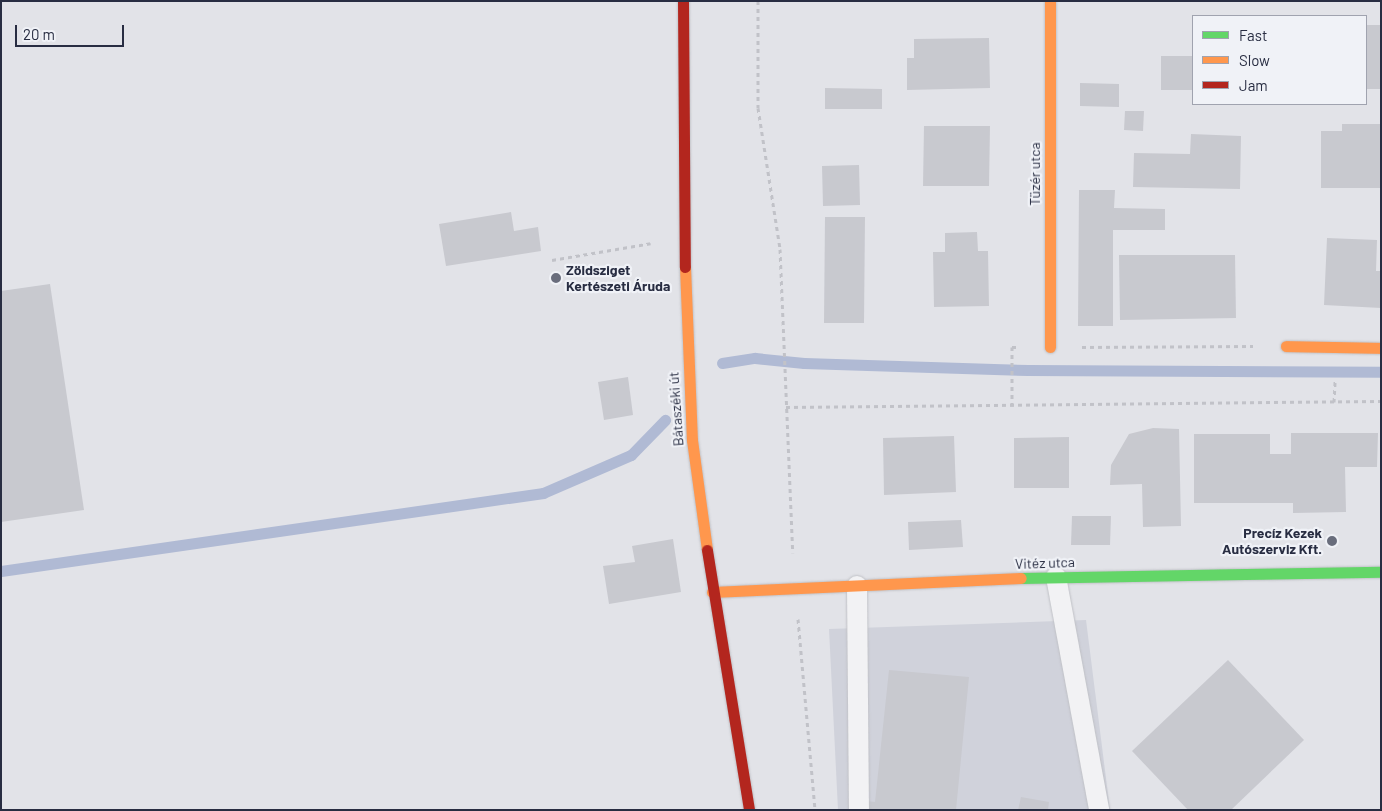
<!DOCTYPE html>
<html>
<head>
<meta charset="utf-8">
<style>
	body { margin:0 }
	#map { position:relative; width:1382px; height:811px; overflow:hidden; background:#e2e3e8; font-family:Barlow,sans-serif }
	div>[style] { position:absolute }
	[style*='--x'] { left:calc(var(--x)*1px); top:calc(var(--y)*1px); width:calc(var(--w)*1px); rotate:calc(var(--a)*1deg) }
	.built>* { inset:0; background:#d0d2db }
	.stream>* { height:11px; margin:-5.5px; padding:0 5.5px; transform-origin:5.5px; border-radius:5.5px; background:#b0bad4 }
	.building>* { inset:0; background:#c8c9cf }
	.path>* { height:3px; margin-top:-1.5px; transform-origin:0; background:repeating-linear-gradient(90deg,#c1c2c8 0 4px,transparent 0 8px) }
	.roads { filter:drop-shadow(0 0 1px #c0c1c6) drop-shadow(0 0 1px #c0c1c6) }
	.lane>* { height:20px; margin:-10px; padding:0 10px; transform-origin:10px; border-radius:10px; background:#f2f2f4 }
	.fast>* { height:11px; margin:-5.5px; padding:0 5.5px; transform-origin:5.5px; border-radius:5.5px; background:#63d668 }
	.slow>* { height:11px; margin:-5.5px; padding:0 5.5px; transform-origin:5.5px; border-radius:5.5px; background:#ff974d }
	.jam>* { height:11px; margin:-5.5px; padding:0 5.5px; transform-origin:5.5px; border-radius:5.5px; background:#b3261e }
	.dots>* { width:14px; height:14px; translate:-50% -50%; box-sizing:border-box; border:2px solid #f0f2f7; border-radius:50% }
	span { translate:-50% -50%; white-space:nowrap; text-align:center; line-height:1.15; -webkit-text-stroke:4.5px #f0f2f7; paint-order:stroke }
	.street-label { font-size:14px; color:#282d42 }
	.poi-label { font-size:14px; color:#282d42; font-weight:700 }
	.left { translate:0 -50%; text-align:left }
	.right { translate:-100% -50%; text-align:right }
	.frame { position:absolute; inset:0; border:2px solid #282d42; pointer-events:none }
	.legend { position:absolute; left:1192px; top:15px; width:175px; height:90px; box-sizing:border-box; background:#f0f2f7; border:1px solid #a0a3af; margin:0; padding:6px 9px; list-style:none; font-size:15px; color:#282d42 }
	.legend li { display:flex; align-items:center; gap:10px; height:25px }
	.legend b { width:25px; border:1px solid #a0a3af }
	.scale { position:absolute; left:15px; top:25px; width:109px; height:22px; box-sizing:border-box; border:2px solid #282d42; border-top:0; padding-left:6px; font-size:15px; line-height:18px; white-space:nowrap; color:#282d42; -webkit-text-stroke:4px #f0f2f7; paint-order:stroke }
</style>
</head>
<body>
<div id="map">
	<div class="built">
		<i style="clip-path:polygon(1086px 620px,1110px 810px,838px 810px,829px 629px)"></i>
	</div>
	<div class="stream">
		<i style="--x:722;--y:363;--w:33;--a:-9"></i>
		<i style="--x:755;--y:358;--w:49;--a:5.8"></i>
		<i style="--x:804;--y:363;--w:224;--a:1.8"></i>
		<i style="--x:1028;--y:370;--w:353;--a:0.3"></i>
		<i style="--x:1;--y:571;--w:548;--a:-8.19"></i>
		<i style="--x:543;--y:493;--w:96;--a:-23.4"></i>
		<i style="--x:631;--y:455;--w:49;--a:-45.8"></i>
	</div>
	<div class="building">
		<i style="clip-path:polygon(1366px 25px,1381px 25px,1381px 89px,1366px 89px)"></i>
		<i style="clip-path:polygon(989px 38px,990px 88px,907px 90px,907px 58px,914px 58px,914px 39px)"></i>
		<i style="clip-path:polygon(1161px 56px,1193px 56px,1193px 90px,1161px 90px)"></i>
		<i style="clip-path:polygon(1080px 83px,1119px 84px,1119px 107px,1080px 106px)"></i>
		<i style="clip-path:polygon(825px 88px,882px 89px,882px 109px,825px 109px)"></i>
		<i style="clip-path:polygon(1125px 111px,1144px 111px,1143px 131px,1124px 130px)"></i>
		<i style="clip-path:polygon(1342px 124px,1381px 124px,1381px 188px,1321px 188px,1321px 131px,1342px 131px)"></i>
		<i style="clip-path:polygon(924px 126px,990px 126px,989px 186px,923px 186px)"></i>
		<i style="clip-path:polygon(1191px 134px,1241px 136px,1240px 189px,1133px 187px,1134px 153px,1190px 154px)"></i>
		<i style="clip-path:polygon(859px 165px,860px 205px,823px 206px,822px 166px)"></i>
		<i style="clip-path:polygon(1079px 190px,1115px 190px,1114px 208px,1165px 209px,1165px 230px,1113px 230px,1113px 326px,1078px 326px)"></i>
		<i style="clip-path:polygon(511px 212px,514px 231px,538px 227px,541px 251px,446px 266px,439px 224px)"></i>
		<i style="clip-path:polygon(825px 217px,865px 217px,864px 323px,824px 323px)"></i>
		<i style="clip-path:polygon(977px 232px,978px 251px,988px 251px,989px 306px,934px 307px,933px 252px,945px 252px,945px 233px)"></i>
		<i style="clip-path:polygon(1327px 238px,1377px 240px,1376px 271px,1381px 271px,1381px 308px,1324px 305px)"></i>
		<i style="clip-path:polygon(1119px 255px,1235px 255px,1236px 318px,1120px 320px)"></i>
		<i style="clip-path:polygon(50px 284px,84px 510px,1px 522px,1px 291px)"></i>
		<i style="clip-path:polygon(628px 377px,633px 415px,604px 420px,598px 382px)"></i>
		<i style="clip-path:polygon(1153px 428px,1179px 429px,1181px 526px,1143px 527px,1142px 484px,1110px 485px,1111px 465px,1129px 434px)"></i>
		<i style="clip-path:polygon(1291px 433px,1378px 433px,1377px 467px,1345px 467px,1346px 512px,1293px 513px,1293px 503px,1194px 503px,1194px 434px,1270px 434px,1270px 454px,1291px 454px)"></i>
		<i style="clip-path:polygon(954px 436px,956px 492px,884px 495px,883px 438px)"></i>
		<i style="clip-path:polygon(1069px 437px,1069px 488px,1014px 488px,1014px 438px)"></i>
		<i style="clip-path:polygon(1072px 516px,1111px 516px,1110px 545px,1071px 545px)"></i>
		<i style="clip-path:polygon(961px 520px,963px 547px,909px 550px,908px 522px)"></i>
		<i style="clip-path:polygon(673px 539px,681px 592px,609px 604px,603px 566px,635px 562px,632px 546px)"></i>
		<i style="clip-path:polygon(1228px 660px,1304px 740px,1231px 810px,1188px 810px,1132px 751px)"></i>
		<i style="clip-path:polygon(889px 670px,969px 677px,956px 810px,849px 810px,851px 799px,875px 802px)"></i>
		<i style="clip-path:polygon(1021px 797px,1049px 802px,1048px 810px,1018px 810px)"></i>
	</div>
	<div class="path">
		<i style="--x:758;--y:1;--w:107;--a:90"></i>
		<i style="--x:758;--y:108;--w:143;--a:81.1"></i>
		<i style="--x:780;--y:249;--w:304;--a:87.6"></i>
		<i style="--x:552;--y:260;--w:100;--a:-9.7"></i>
		<i style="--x:1082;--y:347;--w:171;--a:-0.3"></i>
		<i style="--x:1334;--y:402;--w:22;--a:-87"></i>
		<i style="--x:1012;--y:406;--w:59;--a:-90"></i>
		<i style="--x:1012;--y:347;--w:6;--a:0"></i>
		<i style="--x:786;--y:407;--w:595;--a:-0.58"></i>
		<i style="--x:798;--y:619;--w:192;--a:84.9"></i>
	</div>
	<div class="roads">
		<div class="lane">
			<i style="--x:1056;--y:577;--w:237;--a:79.5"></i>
			<i style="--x:857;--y:586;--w:224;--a:89.5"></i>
		</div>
		<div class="fast">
			<i style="--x:1021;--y:578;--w:360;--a:-1"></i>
		</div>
		<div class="slow">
			<i style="--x:1050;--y:1;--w:346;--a:90"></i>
			<i style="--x:685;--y:267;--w:173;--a:87.7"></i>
			<i style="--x:692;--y:440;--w:111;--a:82.2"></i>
			<i style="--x:1286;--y:346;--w:95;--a:1.2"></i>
			<i style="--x:712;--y:592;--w:309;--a:-2.6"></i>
		</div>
		<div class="jam">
			<i style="--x:683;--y:1;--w:266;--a:89.6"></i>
			<i style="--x:707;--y:550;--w:263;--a:80.8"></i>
		</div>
	</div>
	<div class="dots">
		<i style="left:556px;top:278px;background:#696d7c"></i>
		<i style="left:1332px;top:541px;background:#696d7c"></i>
	</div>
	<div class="street-label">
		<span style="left:1035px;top:174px;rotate:-90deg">Tüzér utca</span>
		<span style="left:676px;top:409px;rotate:-94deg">Bátaszéki út</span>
		<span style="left:1045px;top:563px;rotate:-2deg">Vitéz utca</span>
	</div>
	<div class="poi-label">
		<span class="left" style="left:566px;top:278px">Zöldsziget<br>Kertészeti Áruda</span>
		<span class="right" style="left:1322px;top:541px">Precíz Kezek<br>Autószerviz Kft.</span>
	</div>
	<div class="frame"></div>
	<ul class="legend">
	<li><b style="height:6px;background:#63d668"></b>Fast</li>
	<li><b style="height:6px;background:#ff974d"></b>Slow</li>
	<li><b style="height:6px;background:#b3261e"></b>Jam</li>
	</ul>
	<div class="scale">20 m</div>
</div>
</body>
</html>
